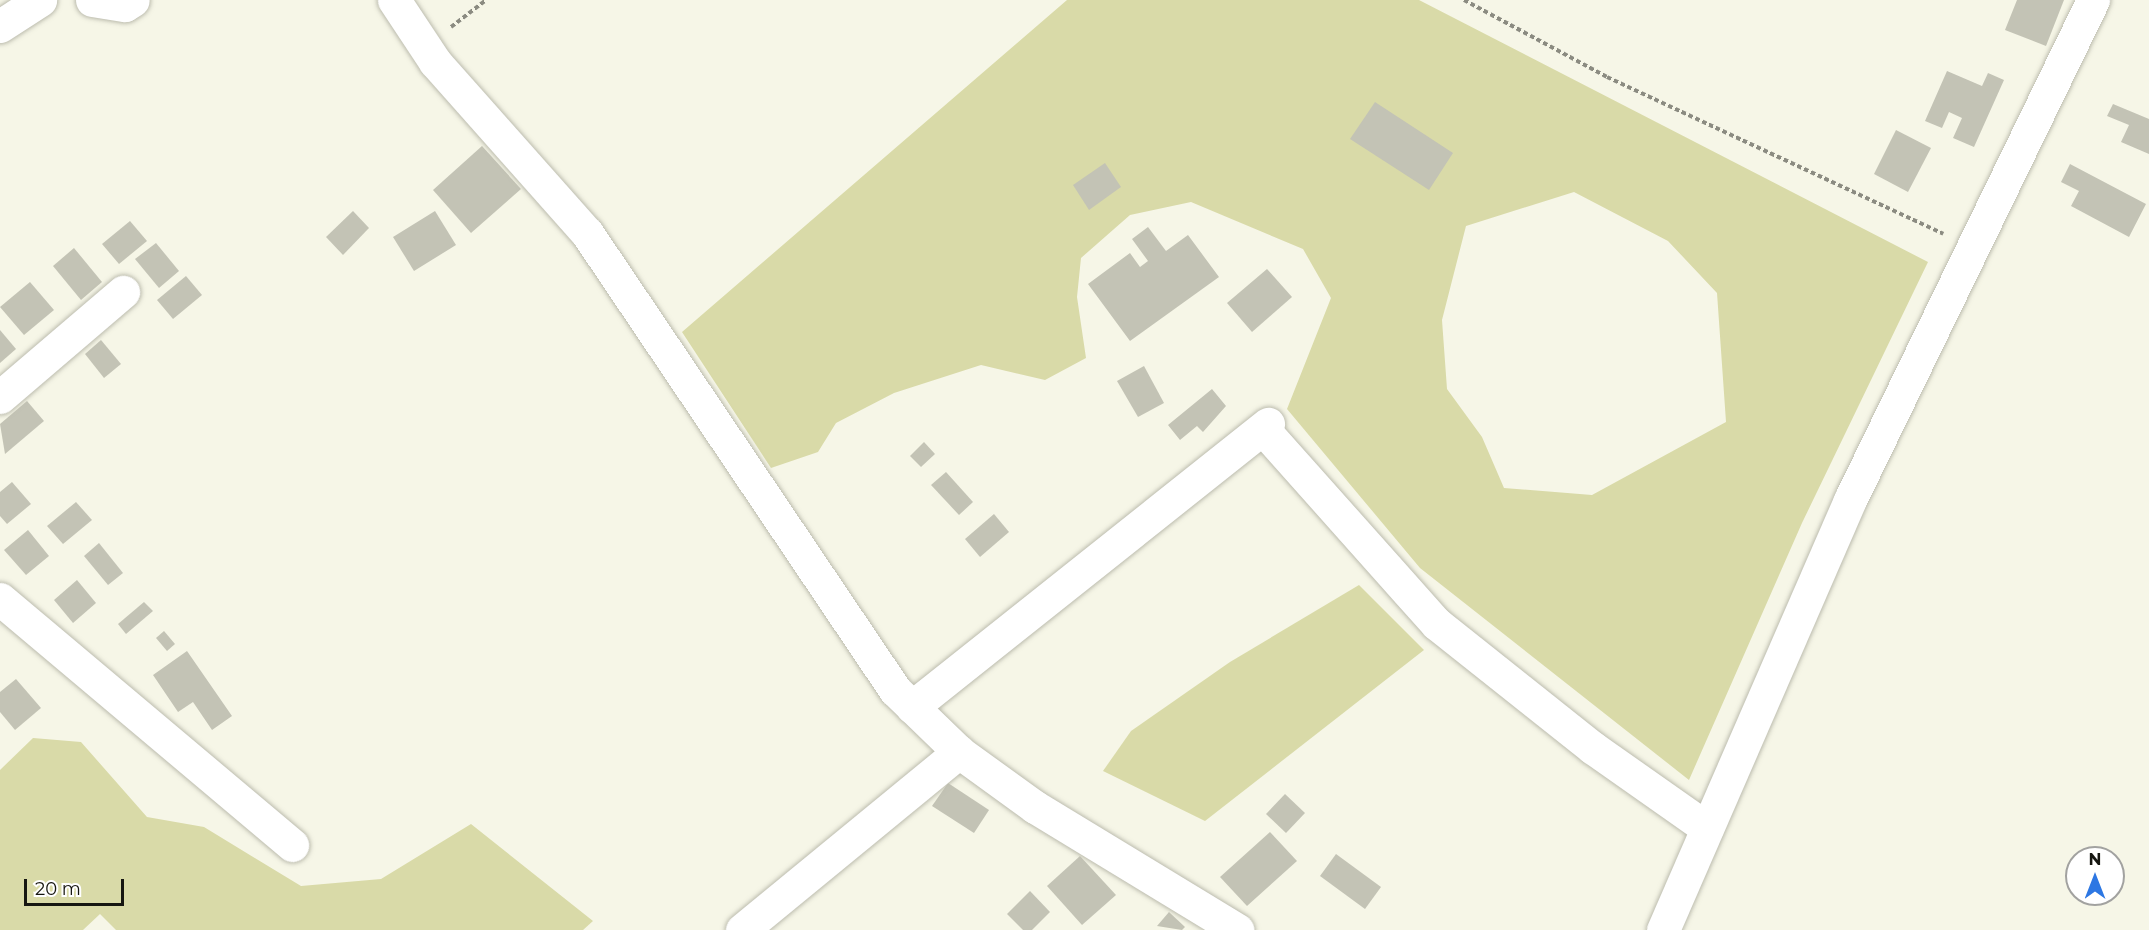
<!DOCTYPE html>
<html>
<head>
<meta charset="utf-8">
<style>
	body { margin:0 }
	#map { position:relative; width:2149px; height:930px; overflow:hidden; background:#f6f6e7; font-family:Montserrat,sans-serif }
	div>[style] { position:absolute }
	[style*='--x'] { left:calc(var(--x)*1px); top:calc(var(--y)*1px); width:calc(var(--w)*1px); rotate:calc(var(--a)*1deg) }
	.green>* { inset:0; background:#d9daa8 }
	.building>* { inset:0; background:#c3c3b5 }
	.path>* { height:4px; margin-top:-2px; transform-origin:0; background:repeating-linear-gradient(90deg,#8b8b81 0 4.5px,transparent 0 7.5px) }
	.roads { filter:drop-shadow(0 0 2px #bcbcae) drop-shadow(0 0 2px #bcbcae) }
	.minor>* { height:33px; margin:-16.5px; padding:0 16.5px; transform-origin:16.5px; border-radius:16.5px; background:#fff }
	span { translate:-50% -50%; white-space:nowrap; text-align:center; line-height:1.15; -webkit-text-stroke:5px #fff; paint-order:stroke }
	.north { position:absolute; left:2065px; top:846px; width:60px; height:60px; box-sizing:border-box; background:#fff; border:2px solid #a2a2a0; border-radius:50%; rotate:0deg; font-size:16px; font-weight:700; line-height:24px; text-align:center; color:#161611 }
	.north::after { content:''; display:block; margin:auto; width:21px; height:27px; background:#2d77e3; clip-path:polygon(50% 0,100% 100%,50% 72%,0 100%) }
	.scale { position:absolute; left:24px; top:879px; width:100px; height:27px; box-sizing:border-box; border:3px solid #161611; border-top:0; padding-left:8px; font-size:18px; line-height:21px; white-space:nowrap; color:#161611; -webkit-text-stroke:4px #fff; paint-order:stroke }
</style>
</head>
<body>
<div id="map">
	<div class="green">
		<i style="clip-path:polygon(evenodd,1067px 0,1419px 0,1928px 262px,1802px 523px,1689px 780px,1420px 568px,1287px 409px,1331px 298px,1303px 249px,1191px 202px,1130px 215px,1081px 258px,1077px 297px,1086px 358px,1045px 380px,981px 365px,894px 393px,836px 423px,818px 452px,771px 468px,682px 332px,1067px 0,1574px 192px,1668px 241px,1717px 293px,1726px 422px,1592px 495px,1504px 488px,1482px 437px,1447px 389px,1442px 320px,1466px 226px,1574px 192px)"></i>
		<i style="clip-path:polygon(1359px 585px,1424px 650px,1205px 821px,1103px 771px,1131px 731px,1230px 662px)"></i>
		<i style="clip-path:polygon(33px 738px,81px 742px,147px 817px,204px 827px,301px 886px,381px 879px,471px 824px,593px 921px,583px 930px,116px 930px,100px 914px,83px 930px,0 930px,0 770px)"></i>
	</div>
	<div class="building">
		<i style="clip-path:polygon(2017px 0,2064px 0,2046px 46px,2005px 30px)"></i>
		<i style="clip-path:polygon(1947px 71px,1982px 86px,1988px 73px,2004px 80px,1974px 147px,1953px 138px,1962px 118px,1949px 112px,1942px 128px,1925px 121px)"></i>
		<i style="clip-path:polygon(1375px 102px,1453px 153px,1429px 190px,1350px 139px)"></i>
		<i style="clip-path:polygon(2113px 104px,2149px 119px,2149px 154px,2121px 142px,2129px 125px,2107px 116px)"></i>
		<i style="clip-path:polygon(1896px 130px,1931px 148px,1908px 192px,1874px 174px)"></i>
		<i style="clip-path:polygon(482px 146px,521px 189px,471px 233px,433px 190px)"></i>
		<i style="clip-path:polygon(1105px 163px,1121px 187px,1089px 210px,1073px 185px)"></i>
		<i style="clip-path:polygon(2070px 164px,2146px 204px,2129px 237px,2071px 206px,2079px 191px,2061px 182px)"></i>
		<i style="clip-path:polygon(353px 211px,369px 228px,343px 255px,326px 237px)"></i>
		<i style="clip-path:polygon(435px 211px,456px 245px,414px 271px,393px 237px)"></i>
		<i style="clip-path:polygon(130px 221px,147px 241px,119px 264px,102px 244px)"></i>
		<i style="clip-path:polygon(1148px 227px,1166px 251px,1188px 235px,1219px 277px,1130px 341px,1088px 284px,1130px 253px,1140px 267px,1148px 261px,1132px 239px)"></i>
		<i style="clip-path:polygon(156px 243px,179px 271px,159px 288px,135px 259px)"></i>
		<i style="clip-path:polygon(74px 248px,102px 282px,81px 300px,53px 266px)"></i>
		<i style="clip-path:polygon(1267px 269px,1292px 297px,1252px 332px,1227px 303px)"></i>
		<i style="clip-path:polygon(186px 276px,202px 295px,173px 319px,157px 300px)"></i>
		<i style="clip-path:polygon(30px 282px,54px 310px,24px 335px,0 307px)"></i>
		<i style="clip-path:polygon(0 330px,16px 349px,0 363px)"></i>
		<i style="clip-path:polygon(101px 340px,121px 364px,104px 378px,85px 354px)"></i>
		<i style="clip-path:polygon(1144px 366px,1164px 403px,1138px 417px,1117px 381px)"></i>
		<i style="clip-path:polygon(1212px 389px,1226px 406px,1203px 432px,1197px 426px,1180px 440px,1168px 425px)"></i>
		<i style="clip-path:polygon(27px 401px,44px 421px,5px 454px,0 424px)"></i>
		<i style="clip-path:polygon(924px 442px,935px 454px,921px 467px,910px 456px)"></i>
		<i style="clip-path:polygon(946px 472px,973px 502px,959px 515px,931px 485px)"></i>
		<i style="clip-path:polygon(12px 482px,31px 504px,7px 524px,0 516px,0 492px)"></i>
		<i style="clip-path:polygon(76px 502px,92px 520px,63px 544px,47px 526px)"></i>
		<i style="clip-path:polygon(994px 514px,1009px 532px,980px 557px,965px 539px)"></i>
		<i style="clip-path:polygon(28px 530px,49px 556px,26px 575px,4px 550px)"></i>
		<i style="clip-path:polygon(99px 543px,123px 573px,108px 585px,84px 556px)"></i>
		<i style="clip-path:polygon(77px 580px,96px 603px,73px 623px,54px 600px)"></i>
		<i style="clip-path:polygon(144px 602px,153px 611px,126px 634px,118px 624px)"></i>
		<i style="clip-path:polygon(164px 631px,175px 644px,167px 651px,156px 638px)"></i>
		<i style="clip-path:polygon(187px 651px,232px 716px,212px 730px,193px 702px,178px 712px,153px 675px)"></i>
		<i style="clip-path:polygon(16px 679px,41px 708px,15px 730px,0 712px,0 692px)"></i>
		<i style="clip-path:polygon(948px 783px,989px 810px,974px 833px,932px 806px)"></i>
		<i style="clip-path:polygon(1285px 794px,1305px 813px,1286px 833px,1266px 814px)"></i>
		<i style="clip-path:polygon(1270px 832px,1297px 861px,1247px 906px,1220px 877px)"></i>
		<i style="clip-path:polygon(1336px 854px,1381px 887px,1365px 909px,1320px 876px)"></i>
		<i style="clip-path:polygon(1080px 856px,1116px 895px,1082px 925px,1047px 886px)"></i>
		<i style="clip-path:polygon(1030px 891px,1050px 912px,1032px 930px,1023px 930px,1007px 914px)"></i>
		<i style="clip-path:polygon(1169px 912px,1185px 927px,1182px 930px,1157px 926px)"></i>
	</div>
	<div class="path">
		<i style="--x:1464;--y:0;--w:162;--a:28.3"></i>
		<i style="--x:1607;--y:77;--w:371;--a:25"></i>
		<i style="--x:451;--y:27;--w:44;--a:-37.6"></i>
	</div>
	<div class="roads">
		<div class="minor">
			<i style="--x:92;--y:0;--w:33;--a:9"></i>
			<i style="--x:125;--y:5;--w:9;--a:-32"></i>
			<i style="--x:394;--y:0;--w:74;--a:56.5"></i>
			<i style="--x:435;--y:62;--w:229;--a:48.4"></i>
			<i style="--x:587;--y:233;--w:551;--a:56.02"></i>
			<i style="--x:895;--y:690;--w:89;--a:44.1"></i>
			<i style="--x:959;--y:752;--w:94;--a:35.9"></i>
			<i style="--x:1035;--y:807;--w:237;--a:31.3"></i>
			<i style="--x:0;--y:26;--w:48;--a:-33"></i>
			<i style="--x:0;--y:397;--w:162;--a:-40.5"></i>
			<i style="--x:1263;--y:429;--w:261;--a:48.3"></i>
			<i style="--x:1437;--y:624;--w:199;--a:38.5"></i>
			<i style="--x:1593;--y:748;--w:139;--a:35.1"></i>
			<i style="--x:0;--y:599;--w:382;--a:40.1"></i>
			<i style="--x:912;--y:707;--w:455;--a:-38.5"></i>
			<i style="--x:742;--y:930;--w:281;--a:-39.4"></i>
			<i style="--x:1663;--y:930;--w:469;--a:-66.5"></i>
			<i style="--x:1850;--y:500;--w:556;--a:-64.08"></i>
		</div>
	</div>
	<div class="north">N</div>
	<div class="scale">20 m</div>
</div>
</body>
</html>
